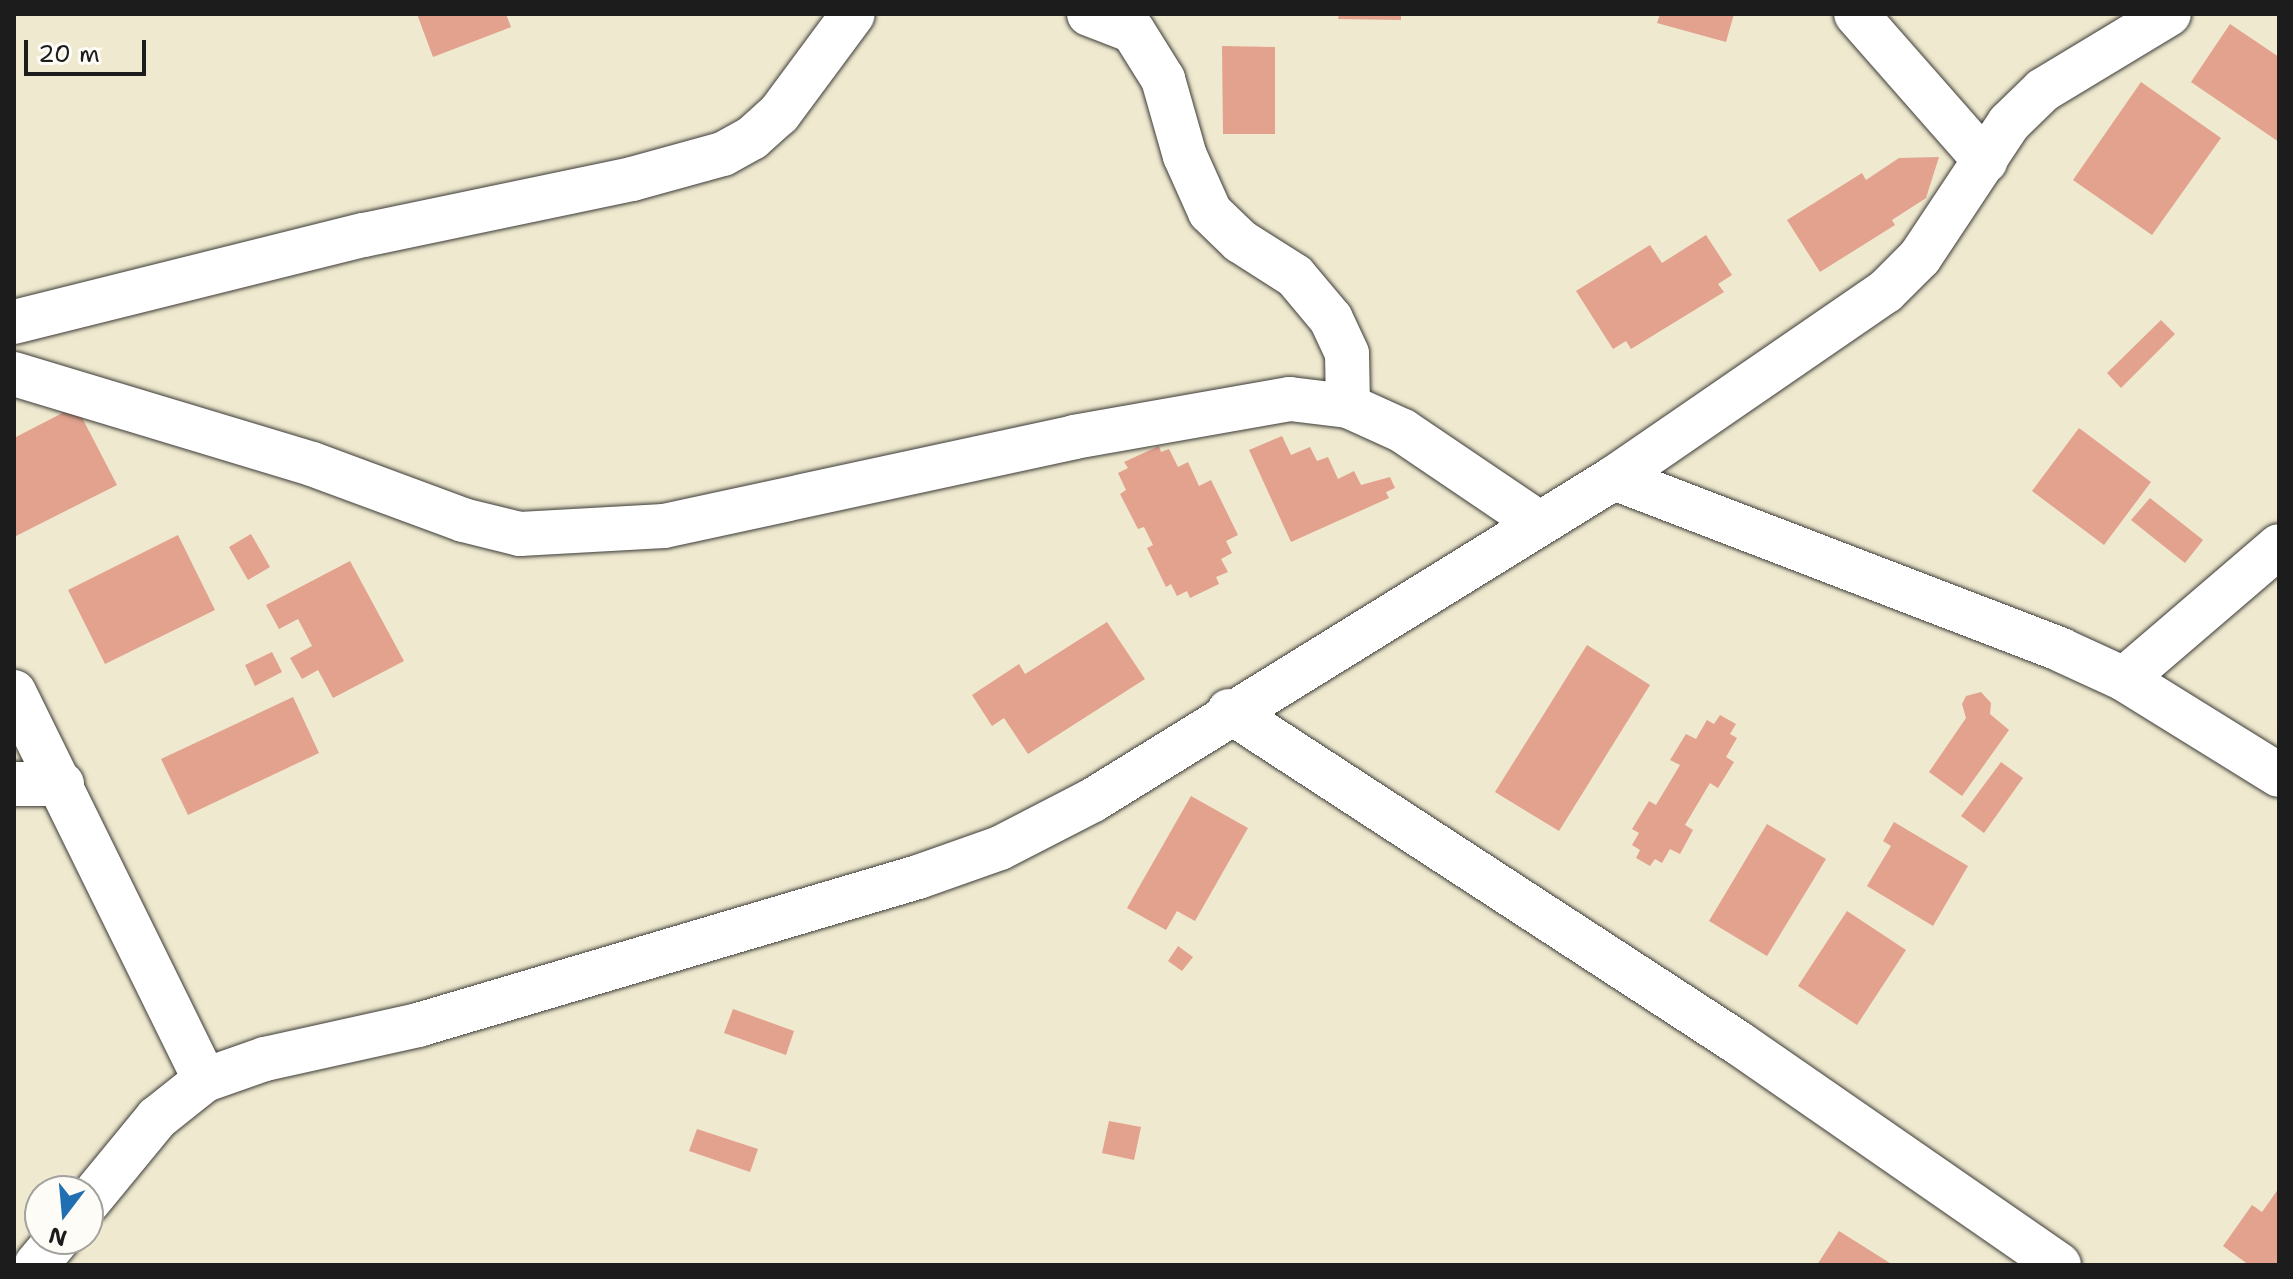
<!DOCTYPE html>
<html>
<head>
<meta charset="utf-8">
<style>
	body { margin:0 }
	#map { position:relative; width:2293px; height:1279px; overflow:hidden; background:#efe9cf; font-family:"Shantell Sans",sans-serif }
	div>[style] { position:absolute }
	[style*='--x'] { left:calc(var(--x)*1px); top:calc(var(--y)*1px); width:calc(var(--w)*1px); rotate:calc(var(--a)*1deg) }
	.building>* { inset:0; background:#e2a28d }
	.roads { filter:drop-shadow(0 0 2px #3c3b37) drop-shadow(0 0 2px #3c3b37) }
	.minor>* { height:44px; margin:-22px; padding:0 22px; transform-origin:22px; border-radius:22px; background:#fff }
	span { translate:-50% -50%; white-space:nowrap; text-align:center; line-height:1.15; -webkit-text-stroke:7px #fdfcf7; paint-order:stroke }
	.frame { position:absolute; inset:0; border:16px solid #1c1c1c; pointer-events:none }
	.north { position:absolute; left:24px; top:1175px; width:80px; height:80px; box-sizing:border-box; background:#fdfcf7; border:2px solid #a3a29f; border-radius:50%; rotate:196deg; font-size:22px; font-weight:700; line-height:32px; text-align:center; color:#1c1c1c }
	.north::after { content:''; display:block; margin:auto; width:28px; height:36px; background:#1f6fb2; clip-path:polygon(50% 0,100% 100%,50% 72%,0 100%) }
	.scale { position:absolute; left:24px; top:40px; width:122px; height:36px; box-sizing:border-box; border:4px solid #1c1c1c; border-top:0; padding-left:10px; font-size:24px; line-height:28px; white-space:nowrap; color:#1c1c1c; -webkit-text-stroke:6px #fdfcf7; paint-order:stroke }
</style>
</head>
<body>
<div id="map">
	<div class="building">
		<i style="clip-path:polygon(417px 14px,506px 14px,511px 27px,433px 57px)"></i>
		<i style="clip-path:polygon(1339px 14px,1401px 14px,1401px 20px,1338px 19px)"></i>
		<i style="clip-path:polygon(1660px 14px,1734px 14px,1726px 42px,1657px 23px)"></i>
		<i style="clip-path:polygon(2230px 24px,2279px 57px,2279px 142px,2191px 82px)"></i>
		<i style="clip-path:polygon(1222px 46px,1275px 47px,1275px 134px,1223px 134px)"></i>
		<i style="clip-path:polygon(2141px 82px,2221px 138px,2152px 235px,2073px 180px)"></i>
		<i style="clip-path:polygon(1939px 157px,1926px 198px,1892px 220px,1895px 225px,1820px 272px,1787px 220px,1862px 173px,1866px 180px,1899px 158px)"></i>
		<i style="clip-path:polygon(1706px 235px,1732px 275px,1718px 284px,1724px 292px,1631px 349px,1626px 341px,1613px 349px,1576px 291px,1650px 245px,1662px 263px)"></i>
		<i style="clip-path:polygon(2161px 320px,2175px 334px,2121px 388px,2107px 373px)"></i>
		<i style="clip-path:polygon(76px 406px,117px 485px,14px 537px,14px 438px)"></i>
		<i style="clip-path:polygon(2079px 428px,2151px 482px,2104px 545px,2032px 491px)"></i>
		<i style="clip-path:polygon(1282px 436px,1291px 455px,1310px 447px,1317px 461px,1328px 457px,1338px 479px,1354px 471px,1361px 485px,1390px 477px,1395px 488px,1386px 492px,1389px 498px,1291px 542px,1249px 450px)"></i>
		<i style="clip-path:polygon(1159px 446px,1161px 452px,1169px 449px,1178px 467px,1188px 462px,1199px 486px,1211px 480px,1238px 535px,1226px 541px,1232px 553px,1221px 559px,1228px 572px,1216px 577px,1219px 584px,1190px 598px,1187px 591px,1177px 596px,1171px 584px,1166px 587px,1147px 548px,1153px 545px,1144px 527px,1138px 529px,1120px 494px,1126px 490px,1118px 473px,1128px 468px,1124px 462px)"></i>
		<i style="clip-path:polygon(2150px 498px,2203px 540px,2185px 563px,2131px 520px)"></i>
		<i style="clip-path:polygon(251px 534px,270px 567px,248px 580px,229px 547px)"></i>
		<i style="clip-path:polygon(178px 535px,215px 610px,105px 664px,68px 590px)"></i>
		<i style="clip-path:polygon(350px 561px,404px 661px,333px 698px,318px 670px,302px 679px,290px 658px,312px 646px,298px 619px,279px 629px,266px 605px)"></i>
		<i style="clip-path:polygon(1107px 622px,1145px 679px,1028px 754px,1004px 718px,992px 726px,972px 695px,1019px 664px,1025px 674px)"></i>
		<i style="clip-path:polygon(1587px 645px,1650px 685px,1559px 831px,1495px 792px)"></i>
		<i style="clip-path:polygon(272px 652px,282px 672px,255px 686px,245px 665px)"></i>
		<i style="clip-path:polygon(1981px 692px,1991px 703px,1990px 714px,2009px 730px,1962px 796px,1929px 772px,1966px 718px,1962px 704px,1966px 696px)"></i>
		<i style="clip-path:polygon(293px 697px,319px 753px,188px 815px,161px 759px)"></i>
		<i style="clip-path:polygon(1720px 715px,1736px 724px,1730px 734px,1737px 738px,1726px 757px,1734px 762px,1718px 788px,1710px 783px,1685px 825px,1693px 830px,1680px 854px,1670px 849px,1662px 863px,1655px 859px,1650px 866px,1636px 858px,1640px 850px,1632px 845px,1639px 833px,1632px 829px,1649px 801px,1656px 805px,1680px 765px,1670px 760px,1686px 734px,1696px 739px,1707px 720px,1714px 724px)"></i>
		<i style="clip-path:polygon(2001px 762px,2023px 778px,1984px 833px,1961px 816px)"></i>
		<i style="clip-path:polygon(1191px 796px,1248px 828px,1195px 921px,1177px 911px,1166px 930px,1127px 908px)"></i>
		<i style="clip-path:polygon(1894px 822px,1968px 866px,1933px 926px,1867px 886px,1891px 846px,1883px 841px)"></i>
		<i style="clip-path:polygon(1767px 824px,1826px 859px,1767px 956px,1709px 921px)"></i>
		<i style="clip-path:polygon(1847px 911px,1906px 950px,1857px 1025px,1798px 986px)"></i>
		<i style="clip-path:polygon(1178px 946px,1193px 957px,1182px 971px,1168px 961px)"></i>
		<i style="clip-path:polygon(733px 1009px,794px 1031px,786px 1055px,724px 1033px)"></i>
		<i style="clip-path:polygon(1109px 1121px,1141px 1127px,1134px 1160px,1102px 1153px)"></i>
		<i style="clip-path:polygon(697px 1129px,758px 1149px,750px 1172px,689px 1151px)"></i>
		<i style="clip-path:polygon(2279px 1188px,2279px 1265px,2249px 1265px,2223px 1246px,2252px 1205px,2262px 1212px)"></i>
		<i style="clip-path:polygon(1839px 1231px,1893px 1265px,1817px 1265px)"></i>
	</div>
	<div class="roads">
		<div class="minor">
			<i style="--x:1089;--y:14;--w:47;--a:21.1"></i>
			<i style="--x:1133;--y:31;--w:57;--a:58"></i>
			<i style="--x:1163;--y:79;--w:80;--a:74.1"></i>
			<i style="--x:1185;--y:156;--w:61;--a:65.9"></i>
			<i style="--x:1210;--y:212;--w:42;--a:44"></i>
			<i style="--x:1240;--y:241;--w:65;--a:32.5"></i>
			<i style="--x:1295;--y:276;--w:56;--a:50.1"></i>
			<i style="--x:1331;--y:319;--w:38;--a:65"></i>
			<i style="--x:1347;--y:354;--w:52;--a:88.9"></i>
			<i style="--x:1856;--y:14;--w:196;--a:48.7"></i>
			<i style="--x:14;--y:322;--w:361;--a:-14"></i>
			<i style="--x:364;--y:235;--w:274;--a:-11.8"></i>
			<i style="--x:632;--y:179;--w:94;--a:-15.4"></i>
			<i style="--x:723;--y:154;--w:33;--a:-29"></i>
			<i style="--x:752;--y:138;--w:36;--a:-42"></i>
			<i style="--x:779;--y:114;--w:124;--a:-53.5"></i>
			<i style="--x:14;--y:374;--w:311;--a:16.8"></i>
			<i style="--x:312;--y:464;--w:161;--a:20.3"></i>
			<i style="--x:463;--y:520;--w:59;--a:13.8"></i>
			<i style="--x:520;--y:534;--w:144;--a:-3.2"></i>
			<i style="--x:664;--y:526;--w:420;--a:-12.2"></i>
			<i style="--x:1074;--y:437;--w:219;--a:-10"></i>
			<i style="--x:1290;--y:399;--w:58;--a:6.9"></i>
			<i style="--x:1348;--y:406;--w:60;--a:24.4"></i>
			<i style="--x:1403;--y:431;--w:164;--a:34.1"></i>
			<i style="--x:1614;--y:478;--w:479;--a:21"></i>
			<i style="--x:2061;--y:650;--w:69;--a:24.7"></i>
			<i style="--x:2124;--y:679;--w:182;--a:31.8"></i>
			<i style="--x:2124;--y:679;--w:204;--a:-40.6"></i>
			<i style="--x:14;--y:692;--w:432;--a:63.8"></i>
			<i style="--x:1229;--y:711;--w:610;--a:33.09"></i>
			<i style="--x:1740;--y:1044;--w:388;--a:34.7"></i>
			<i style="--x:14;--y:784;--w:48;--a:0"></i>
			<i style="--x:88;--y:1202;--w:109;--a:-50.6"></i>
			<i style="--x:157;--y:1118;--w:61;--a:-38.4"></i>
			<i style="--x:205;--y:1080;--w:64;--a:-19.3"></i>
			<i style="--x:265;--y:1059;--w:157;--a:-12.5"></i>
			<i style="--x:418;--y:1025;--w:521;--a:-16.49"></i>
			<i style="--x:918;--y:877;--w:87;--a:-19.5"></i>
			<i style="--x:1000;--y:848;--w:105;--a:-27.3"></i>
			<i style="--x:1093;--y:800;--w:612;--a:-31.72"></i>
			<i style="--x:1614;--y:478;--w:329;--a:-34.5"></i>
			<i style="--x:1885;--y:292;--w:49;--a:-45"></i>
			<i style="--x:1920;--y:257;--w:161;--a:-56.4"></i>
			<i style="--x:2009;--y:123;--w:47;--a:-44.1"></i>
			<i style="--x:2043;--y:90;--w:147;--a:-31.1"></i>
			<i style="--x:36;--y:1265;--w:34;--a:-50"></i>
		</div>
	</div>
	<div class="frame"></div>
	<div class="north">N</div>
	<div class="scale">20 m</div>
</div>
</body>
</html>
